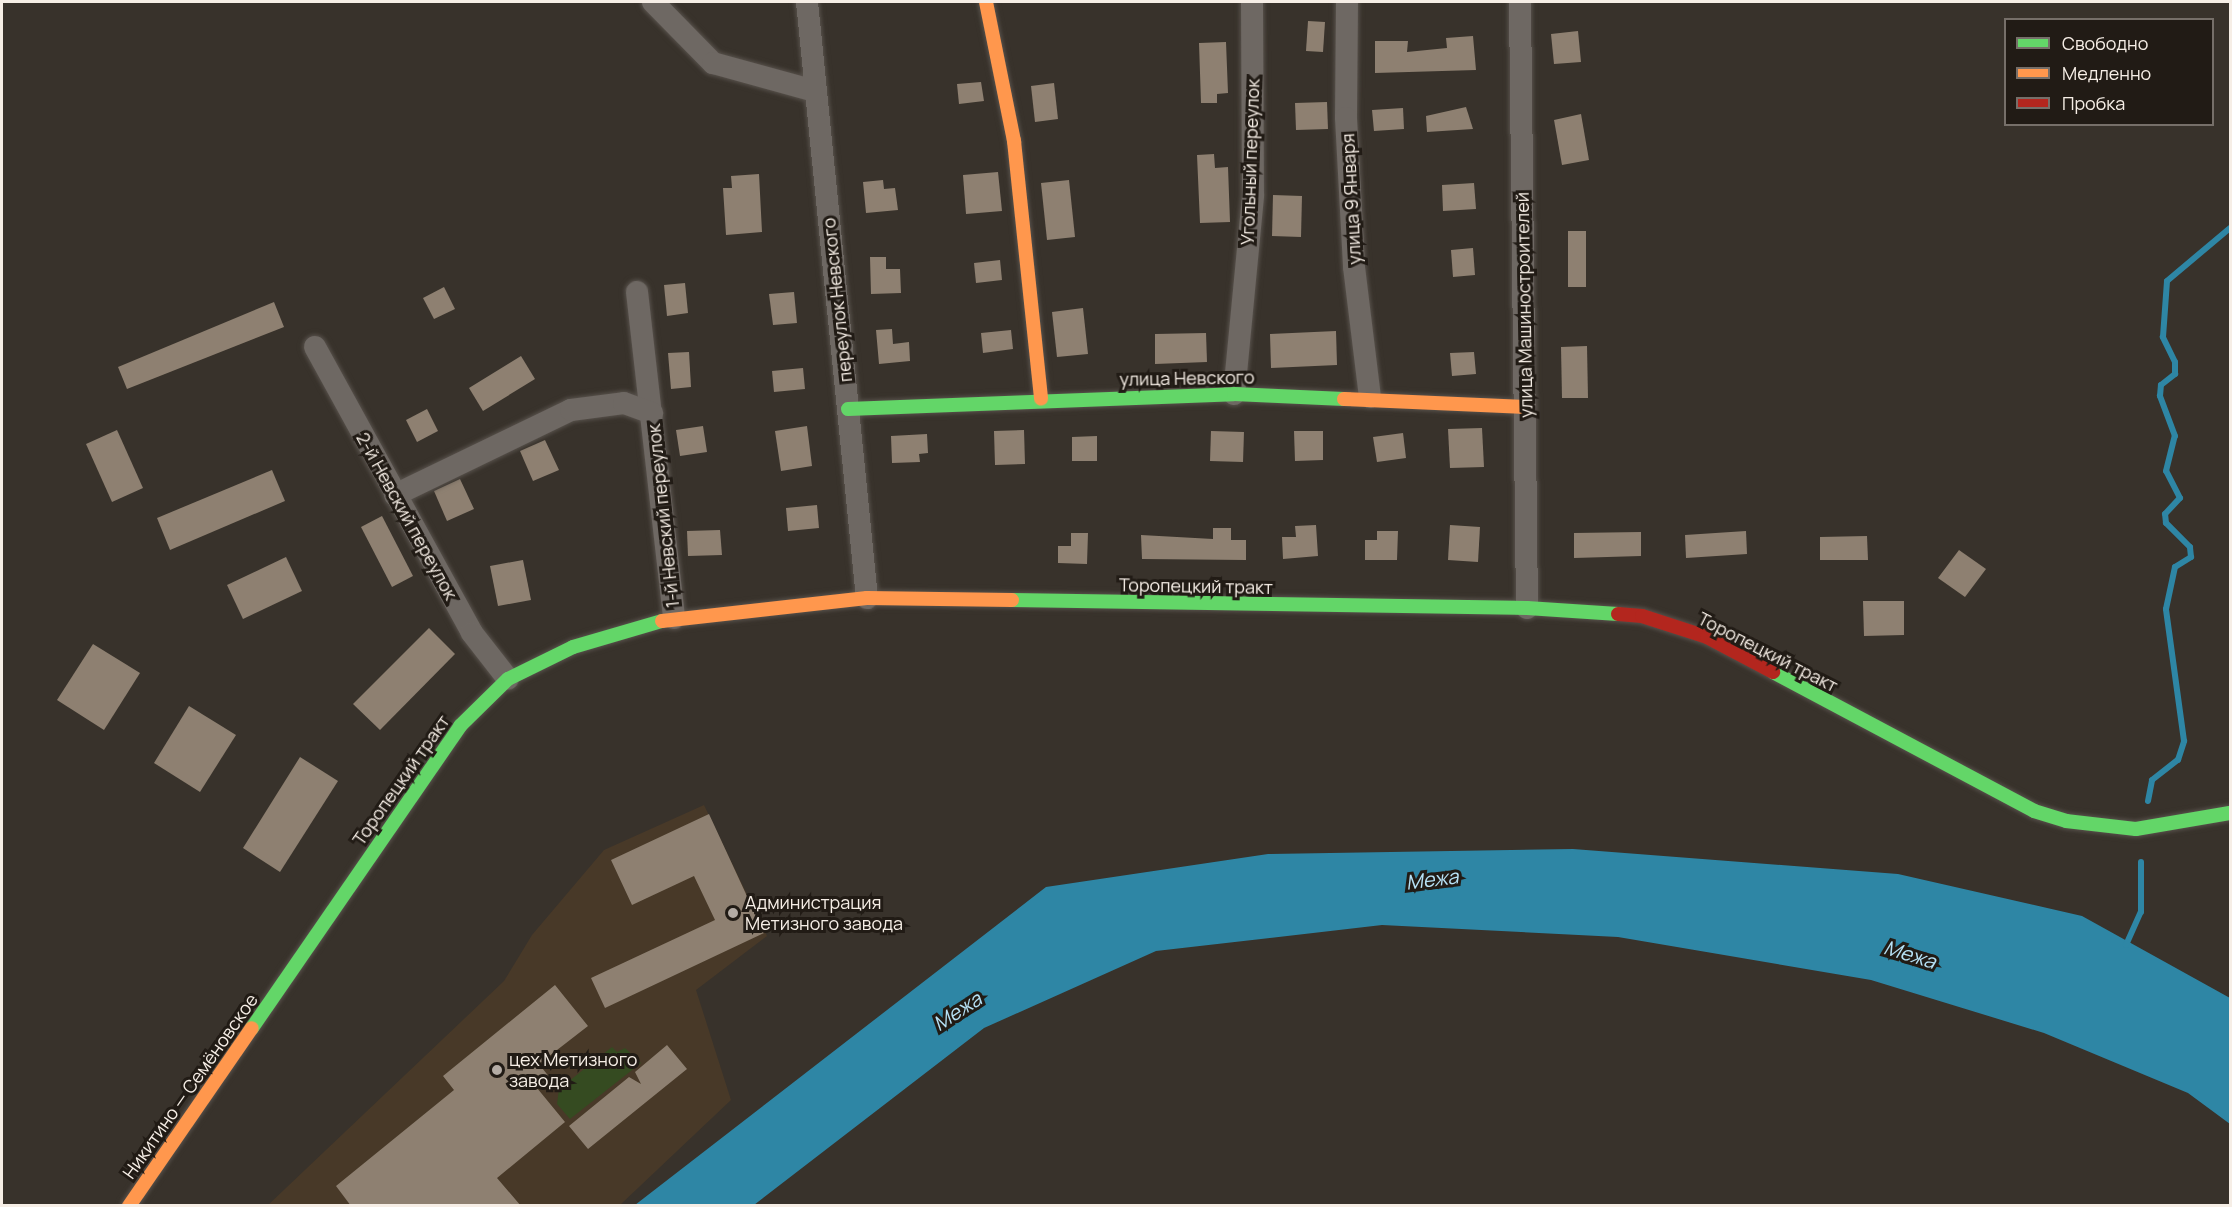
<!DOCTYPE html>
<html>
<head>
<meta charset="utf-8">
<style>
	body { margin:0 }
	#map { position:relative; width:2232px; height:1207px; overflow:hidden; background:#38322b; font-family:Manrope,sans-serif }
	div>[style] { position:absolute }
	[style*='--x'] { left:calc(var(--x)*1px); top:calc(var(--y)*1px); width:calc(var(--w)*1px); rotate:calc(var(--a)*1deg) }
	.built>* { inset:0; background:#483928 }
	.green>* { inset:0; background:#354b21 }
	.water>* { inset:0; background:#2e86a5 }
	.stream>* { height:6px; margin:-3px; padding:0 3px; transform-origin:3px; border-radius:3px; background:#2e86a5 }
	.building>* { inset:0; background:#8e8071 }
	.roads { filter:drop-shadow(0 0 2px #57514b) drop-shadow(0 0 2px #57514b) }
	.street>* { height:22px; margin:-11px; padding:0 11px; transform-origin:11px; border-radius:11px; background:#6e6863 }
	.fast>* { height:14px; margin:-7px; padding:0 7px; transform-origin:7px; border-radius:7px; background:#63d668 }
	.slow>* { height:14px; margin:-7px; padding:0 7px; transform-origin:7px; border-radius:7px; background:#ff974d }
	.jam>* { height:14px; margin:-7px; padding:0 7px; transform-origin:7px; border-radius:7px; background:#b3261e }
	.dots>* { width:16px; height:16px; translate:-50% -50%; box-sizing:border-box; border:3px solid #211b15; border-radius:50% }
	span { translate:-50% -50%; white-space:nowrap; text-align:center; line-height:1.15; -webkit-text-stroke:6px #211b15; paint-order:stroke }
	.street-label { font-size:18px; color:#f6eee6 }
	.poi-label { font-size:18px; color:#f6eee6 }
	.left { translate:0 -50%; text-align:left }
	.water-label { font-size:20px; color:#b7e2f6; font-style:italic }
	.frame { position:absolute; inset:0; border:3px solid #f6eee6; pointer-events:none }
	.legend { position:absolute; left:2004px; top:18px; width:210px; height:108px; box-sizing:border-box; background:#211b15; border:2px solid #766f69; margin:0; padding:8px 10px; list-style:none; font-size:18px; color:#f6eee6 }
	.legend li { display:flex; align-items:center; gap:12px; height:30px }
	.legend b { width:30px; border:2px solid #766f69 }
</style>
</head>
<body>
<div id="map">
	<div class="built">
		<i style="clip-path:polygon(704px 805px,767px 936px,696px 990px,731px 1100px,620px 1205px,267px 1206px,504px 981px,532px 935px,604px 850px)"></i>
	</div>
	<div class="green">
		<i style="clip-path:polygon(612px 1047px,617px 1052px,625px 1048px,641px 1063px,570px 1119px,557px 1104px,559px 1089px)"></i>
	</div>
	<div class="water">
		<i style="clip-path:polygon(1573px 849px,1898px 874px,2082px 916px,2230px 998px,2230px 1124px,2188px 1093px,2044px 1033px,1871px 980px,1618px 937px,1382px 925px,1156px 951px,984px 1028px,754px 1205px,635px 1205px,1046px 887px,1268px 854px)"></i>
	</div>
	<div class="stream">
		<i style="--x:2148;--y:801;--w:21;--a:-79"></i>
		<i style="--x:2152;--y:780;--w:33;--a:-38"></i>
		<i style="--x:2178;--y:760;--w:20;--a:-72"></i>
		<i style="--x:2184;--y:741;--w:133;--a:-97.8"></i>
		<i style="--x:2166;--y:609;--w:43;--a:-77.9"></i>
		<i style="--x:2175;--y:567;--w:19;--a:-32"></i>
		<i style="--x:2191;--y:557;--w:10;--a:-96"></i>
		<i style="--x:2190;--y:547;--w:34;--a:-135"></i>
		<i style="--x:2166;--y:523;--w:9;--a:-96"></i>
		<i style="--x:2165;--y:514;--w:22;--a:-47"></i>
		<i style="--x:2180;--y:498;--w:30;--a:-117"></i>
		<i style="--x:2166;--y:471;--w:36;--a:-76"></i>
		<i style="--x:2175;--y:436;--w:43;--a:-110.6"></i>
		<i style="--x:2160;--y:396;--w:11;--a:-85"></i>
		<i style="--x:2161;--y:385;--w:18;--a:-38"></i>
		<i style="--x:2175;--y:374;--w:12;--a:-90"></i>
		<i style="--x:2175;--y:362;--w:28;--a:-116"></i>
		<i style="--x:2163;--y:337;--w:56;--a:-85.9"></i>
		<i style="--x:2167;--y:281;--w:82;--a:-40.1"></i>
		<i style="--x:2126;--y:945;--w:36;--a:-66"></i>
		<i style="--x:2141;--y:912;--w:50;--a:-90"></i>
	</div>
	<div class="building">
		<i style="clip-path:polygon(1308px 21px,1325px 22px,1323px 52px,1306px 51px)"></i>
		<i style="clip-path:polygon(1578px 31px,1581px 62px,1554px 64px,1551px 34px)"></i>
		<i style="clip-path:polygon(1473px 36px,1476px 70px,1375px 73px,1375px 41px,1408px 41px,1407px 52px,1447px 48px,1446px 38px)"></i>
		<i style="clip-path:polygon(1226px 42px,1228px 93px,1217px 94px,1217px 103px,1201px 103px,1199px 43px)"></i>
		<i style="clip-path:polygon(981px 82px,984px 101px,959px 104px,957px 84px)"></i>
		<i style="clip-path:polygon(1054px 83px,1058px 119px,1035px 122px,1031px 86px)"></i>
		<i style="clip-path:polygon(1327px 102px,1328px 129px,1296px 130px,1295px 103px)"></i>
		<i style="clip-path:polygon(1466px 107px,1473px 129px,1427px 132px,1426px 116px)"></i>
		<i style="clip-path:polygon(1403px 108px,1404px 129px,1374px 131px,1372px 110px)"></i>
		<i style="clip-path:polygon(1581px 114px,1589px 160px,1562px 165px,1554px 120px)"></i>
		<i style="clip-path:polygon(1214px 154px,1215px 168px,1228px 167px,1230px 222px,1200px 223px,1197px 155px)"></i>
		<i style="clip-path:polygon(998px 172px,1002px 211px,966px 214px,963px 175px)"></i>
		<i style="clip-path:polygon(759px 174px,762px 232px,726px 235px,723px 188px,732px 188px,731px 176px)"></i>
		<i style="clip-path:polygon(883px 180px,884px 189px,895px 188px,898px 210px,866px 213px,863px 182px)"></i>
		<i style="clip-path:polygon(1069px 180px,1075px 237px,1047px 240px,1041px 183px)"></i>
		<i style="clip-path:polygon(1474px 183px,1476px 209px,1443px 211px,1442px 185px)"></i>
		<i style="clip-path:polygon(1273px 195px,1302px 196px,1301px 237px,1272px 236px)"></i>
		<i style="clip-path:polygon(1568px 231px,1586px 231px,1586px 287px,1568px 287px)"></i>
		<i style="clip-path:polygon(1473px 248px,1475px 275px,1453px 277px,1451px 250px)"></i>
		<i style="clip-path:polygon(870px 257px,886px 257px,886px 269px,900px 269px,901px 293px,871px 294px)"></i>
		<i style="clip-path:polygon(1000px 260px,1002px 280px,976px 283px,974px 263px)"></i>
		<i style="clip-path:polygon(685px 283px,688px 313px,667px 316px,664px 285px)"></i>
		<i style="clip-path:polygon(444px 287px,455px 309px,434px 319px,423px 298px)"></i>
		<i style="clip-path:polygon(794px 292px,797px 323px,773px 325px,769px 294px)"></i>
		<i style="clip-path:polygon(274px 302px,284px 327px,127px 389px,118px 367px)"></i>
		<i style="clip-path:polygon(1083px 308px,1088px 354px,1057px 357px,1052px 312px)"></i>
		<i style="clip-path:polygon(892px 329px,893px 344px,909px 342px,910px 361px,879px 364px,876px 330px)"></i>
		<i style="clip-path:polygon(1011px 330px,1013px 349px,983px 353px,981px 333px)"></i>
		<i style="clip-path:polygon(1336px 331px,1337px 365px,1271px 368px,1270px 334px)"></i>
		<i style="clip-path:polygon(1206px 333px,1207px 362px,1155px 364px,1155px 334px)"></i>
		<i style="clip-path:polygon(1587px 346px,1588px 398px,1562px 398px,1561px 347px)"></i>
		<i style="clip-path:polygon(689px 352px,691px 387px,671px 389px,668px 353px)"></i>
		<i style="clip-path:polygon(1474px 352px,1476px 374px,1452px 376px,1450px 353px)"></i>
		<i style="clip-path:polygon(521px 356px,535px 379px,483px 411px,469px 388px)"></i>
		<i style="clip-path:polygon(803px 368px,805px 389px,774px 392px,772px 371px)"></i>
		<i style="clip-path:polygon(427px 409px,438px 431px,417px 442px,406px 420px)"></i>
		<i style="clip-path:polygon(703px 426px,707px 452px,680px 456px,676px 430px)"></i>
		<i style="clip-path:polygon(807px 426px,812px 466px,781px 471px,775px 431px)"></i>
		<i style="clip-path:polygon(1482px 428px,1484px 467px,1450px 468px,1448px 429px)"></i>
		<i style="clip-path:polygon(117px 430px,143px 488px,112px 502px,86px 444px)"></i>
		<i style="clip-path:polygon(1024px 430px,1025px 464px,995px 465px,994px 431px)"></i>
		<i style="clip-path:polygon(1211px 431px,1244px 432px,1243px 462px,1210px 461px)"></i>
		<i style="clip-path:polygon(1294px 431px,1323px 431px,1323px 460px,1295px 461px)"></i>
		<i style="clip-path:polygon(1403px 433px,1406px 458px,1377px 462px,1373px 437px)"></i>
		<i style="clip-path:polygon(927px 434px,928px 453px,919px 454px,920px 462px,892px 463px,891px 436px)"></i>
		<i style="clip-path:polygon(1097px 436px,1097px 461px,1072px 461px,1072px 437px)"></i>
		<i style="clip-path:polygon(545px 440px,559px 470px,533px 481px,520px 451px)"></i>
		<i style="clip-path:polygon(272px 470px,285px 501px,170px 550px,157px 518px)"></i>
		<i style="clip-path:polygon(460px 479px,474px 509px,447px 521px,434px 491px)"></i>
		<i style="clip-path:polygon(817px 505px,819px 528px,788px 531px,786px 508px)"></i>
		<i style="clip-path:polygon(382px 516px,413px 576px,392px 587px,361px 527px)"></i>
		<i style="clip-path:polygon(1316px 525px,1318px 556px,1283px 559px,1282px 537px,1296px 537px,1295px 526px)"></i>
		<i style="clip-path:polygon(1450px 525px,1480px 527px,1478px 562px,1448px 560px)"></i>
		<i style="clip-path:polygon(1213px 528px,1231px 528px,1231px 540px,1246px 540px,1246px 560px,1142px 559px,1141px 535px,1213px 539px)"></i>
		<i style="clip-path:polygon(720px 530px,722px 555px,688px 556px,687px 531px)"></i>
		<i style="clip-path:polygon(1377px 531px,1398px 531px,1397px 560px,1365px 560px,1365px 540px,1377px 540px)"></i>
		<i style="clip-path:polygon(1746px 531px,1747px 554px,1686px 558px,1685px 535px)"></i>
		<i style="clip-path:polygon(1641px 532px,1641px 556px,1574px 558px,1574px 533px)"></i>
		<i style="clip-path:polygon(1071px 533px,1088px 533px,1087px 564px,1058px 563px,1058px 546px,1071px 546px)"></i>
		<i style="clip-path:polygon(1867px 536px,1868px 560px,1820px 560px,1820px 537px)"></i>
		<i style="clip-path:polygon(1959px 550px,1986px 569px,1965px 597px,1938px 578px)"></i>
		<i style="clip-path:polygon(286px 557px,302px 591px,243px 619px,227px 585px)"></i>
		<i style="clip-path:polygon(523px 560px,531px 600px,498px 606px,490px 566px)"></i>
		<i style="clip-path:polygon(1863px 601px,1904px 601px,1904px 635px,1864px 636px)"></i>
		<i style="clip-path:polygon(429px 628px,455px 654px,380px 730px,353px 704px)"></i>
		<i style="clip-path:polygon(93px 644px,140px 673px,104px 730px,57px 700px)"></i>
		<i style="clip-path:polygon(189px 706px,236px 735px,200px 792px,154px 763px)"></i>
		<i style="clip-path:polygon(300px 757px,338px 781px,280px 872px,243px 848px)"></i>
		<i style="clip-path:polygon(709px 814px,764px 933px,605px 1008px,591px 978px,715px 920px,694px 876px,632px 905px,611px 860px)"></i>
		<i style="clip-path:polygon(555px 985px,588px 1026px,539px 1064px,550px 1078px,537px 1088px,565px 1122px,497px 1178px,521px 1206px,351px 1206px,336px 1186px,454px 1090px,443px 1076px)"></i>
		<i style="clip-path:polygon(667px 1045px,687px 1069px,588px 1149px,569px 1126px,629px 1077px,641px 1084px,635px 1072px)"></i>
	</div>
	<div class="roads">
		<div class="street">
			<i style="--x:653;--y:2;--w:86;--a:45.5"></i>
			<i style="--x:713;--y:63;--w:106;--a:15.4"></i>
			<i style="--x:807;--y:2;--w:599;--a:84.25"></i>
			<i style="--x:1347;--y:2;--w:116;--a:90.5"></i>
			<i style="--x:1346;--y:118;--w:149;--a:86.9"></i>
			<i style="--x:1354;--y:267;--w:131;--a:83"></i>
			<i style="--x:1520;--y:2;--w:606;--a:89.34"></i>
			<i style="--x:637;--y:292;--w:328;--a:83.5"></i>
			<i style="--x:315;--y:347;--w:326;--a:61.2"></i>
			<i style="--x:472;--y:633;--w:58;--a:52"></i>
			<i style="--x:1234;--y:394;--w:200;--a:-84.5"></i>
			<i style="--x:1253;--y:195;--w:193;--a:-90.3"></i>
			<i style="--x:395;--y:495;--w:195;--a:-25.8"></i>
			<i style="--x:571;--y:410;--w:53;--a:-7.5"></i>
			<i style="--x:624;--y:403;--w:30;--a:20"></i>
		</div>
		<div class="fast">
			<i style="--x:848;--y:409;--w:386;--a:-2.2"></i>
			<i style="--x:1234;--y:394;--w:110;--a:2.6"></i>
			<i style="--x:1012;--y:600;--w:515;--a:0.89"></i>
			<i style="--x:1527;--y:608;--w:91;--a:3.8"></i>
			<i style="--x:1773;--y:672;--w:296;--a:28"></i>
			<i style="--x:2034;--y:811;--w:34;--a:17"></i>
			<i style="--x:2066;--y:821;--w:70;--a:6.5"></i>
			<i style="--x:2136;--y:829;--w:95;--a:-9.7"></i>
			<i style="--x:252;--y:1028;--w:367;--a:-55.4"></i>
			<i style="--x:460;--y:726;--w:67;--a:-44.4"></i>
			<i style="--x:508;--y:679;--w:72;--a:-26.2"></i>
			<i style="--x:573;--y:647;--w:93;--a:-16.3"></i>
		</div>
		<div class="slow">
			<i style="--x:986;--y:2;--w:142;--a:78.6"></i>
			<i style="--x:1014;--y:141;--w:259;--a:84"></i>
			<i style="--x:1344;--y:399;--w:182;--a:2.5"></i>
			<i style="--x:662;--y:621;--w:206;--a:-6.4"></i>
			<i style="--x:867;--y:598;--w:145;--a:0.8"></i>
			<i style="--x:129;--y:1206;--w:216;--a:-55.4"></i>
		</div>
		<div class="jam">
			<i style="--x:1618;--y:614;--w:24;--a:5"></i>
			<i style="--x:1642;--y:616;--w:68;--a:17.9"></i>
			<i style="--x:1707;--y:637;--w:75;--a:27.9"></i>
		</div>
	</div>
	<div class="dots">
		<i style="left:733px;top:913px;background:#b4aca5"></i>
		<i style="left:497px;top:1070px;background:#b4aca5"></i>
	</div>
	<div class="street-label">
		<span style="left:1250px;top:162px;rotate:-88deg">Угольный переулок</span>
		<span style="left:1351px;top:199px;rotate:-93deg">улица 9 Января</span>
		<span style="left:837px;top:300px;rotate:-96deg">переулок Невского</span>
		<span style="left:1524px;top:305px;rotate:-91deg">улица Машиностроителей</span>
		<span style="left:1187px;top:378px;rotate:-1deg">улица Невского</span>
		<span style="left:407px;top:516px;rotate:61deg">2-й Невский переулок</span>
		<span style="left:663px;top:516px;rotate:-96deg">1-й Невский переулок</span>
		<span style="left:1196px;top:586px;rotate:1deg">Торопецкий тракт</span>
		<span style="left:1768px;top:652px;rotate:27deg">Торопецкий тракт</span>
		<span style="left:401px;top:780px;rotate:-55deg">Торопецкий тракт</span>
		<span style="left:190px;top:1086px;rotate:-55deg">Никитино — Семёновское</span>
	</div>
	<div class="poi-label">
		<span class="left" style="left:745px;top:913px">Администрация<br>Метизного завода</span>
		<span class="left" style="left:509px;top:1070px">цех Метизного<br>завода</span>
	</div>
	<div class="water-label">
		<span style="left:1432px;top:879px;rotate:-7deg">Межа</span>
		<span style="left:1910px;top:954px;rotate:17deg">Межа</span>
		<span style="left:957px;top:1011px;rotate:-33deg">Межа</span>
	</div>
	<div class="frame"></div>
	<ul class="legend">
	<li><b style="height:8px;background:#63d668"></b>Свободно</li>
	<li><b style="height:8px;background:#ff974d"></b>Медленно</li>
	<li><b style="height:8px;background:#b3261e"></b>Пробка</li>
	</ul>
</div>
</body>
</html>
